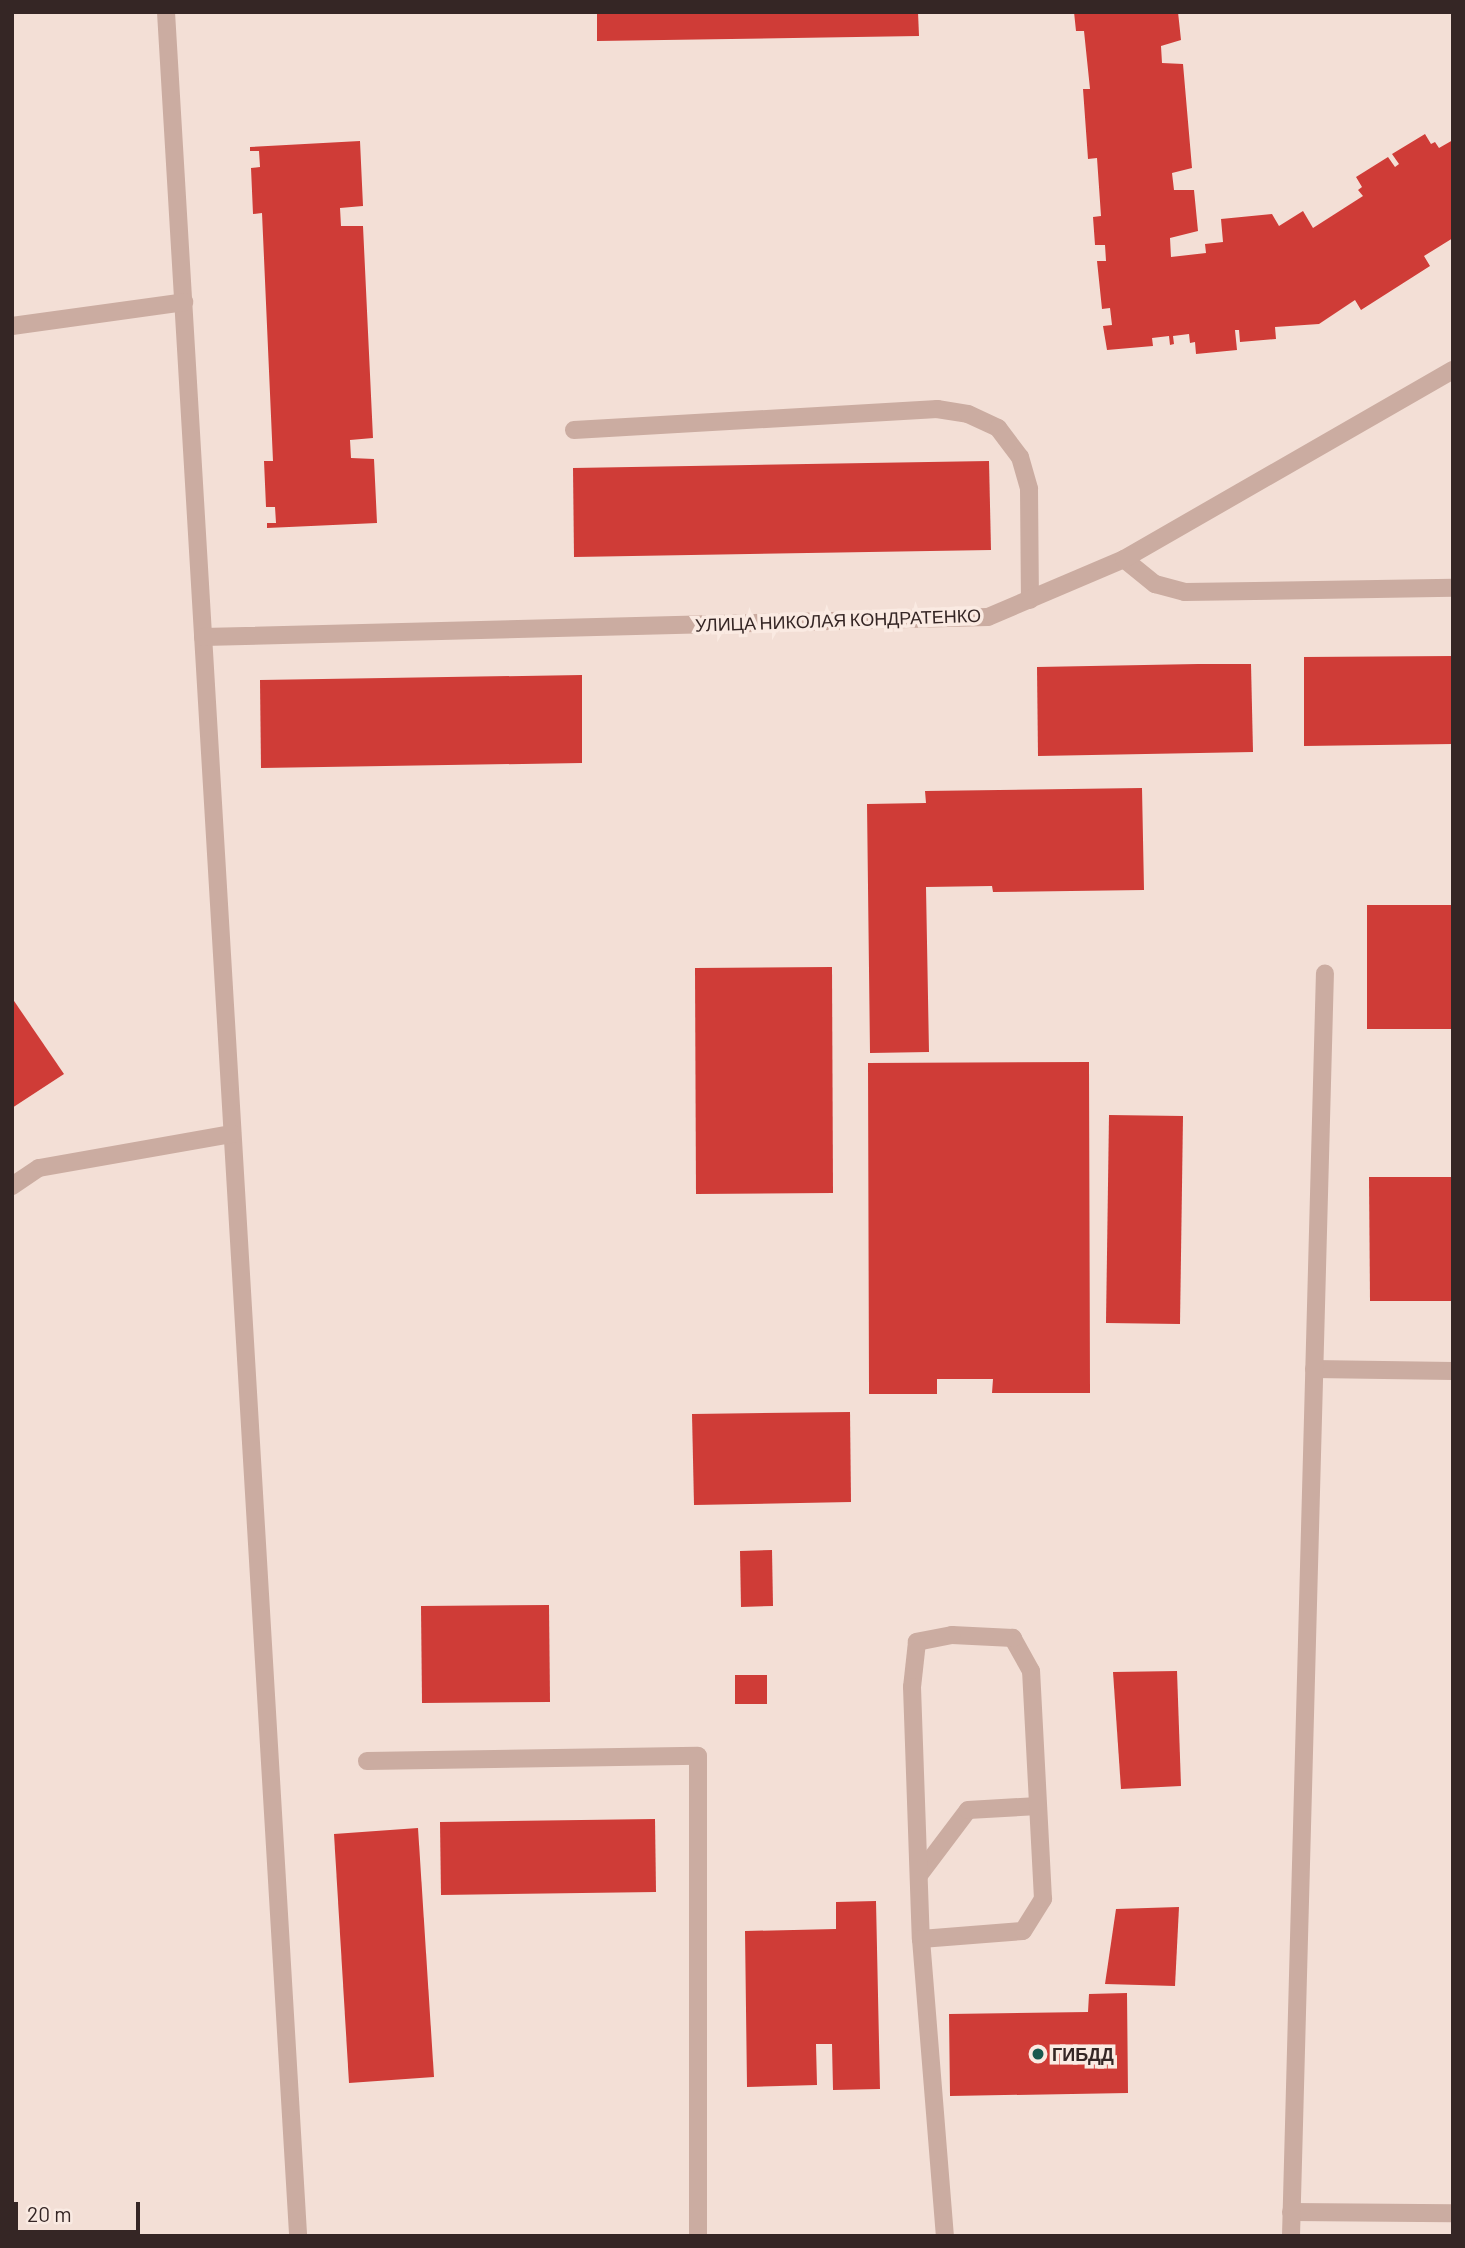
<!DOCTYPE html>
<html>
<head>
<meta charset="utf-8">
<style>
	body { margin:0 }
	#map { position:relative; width:1465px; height:2248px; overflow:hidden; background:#f3dfd6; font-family:Barlow,sans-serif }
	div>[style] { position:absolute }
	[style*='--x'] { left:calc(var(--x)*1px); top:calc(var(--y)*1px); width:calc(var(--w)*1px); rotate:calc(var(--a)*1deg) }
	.building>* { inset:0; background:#cf3c37 }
	.minor>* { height:18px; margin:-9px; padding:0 9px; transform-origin:9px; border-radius:9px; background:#cbaca1 }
	.dots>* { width:19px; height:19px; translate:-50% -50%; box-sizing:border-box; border:4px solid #faeae2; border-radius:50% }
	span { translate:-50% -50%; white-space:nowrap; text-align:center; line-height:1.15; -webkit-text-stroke:7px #faeae2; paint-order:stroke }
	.street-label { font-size:18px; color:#352625 }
	.poi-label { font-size:18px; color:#352625; font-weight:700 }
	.left { translate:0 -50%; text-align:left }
	.frame { position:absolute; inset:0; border:14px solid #352625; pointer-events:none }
	.scale { position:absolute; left:14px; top:2202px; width:126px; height:32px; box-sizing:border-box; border:4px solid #352625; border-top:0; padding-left:9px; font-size:21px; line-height:24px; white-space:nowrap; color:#352625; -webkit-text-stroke:5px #faeae2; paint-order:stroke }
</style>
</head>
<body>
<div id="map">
	<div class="building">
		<i style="clip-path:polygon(597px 12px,918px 12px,919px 36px,597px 41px)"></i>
		<i style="clip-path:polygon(1074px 12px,1178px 12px,1181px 40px,1161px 46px,1162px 63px,1183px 64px,1192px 168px,1172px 173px,1174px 190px,1194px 190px,1198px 231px,1170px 238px,1171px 257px,1206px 253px,1205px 244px,1223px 242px,1221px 219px,1272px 214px,1279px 226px,1303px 211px,1313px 228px,1363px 196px,1358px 190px,1362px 187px,1356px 177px,1388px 157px,1395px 167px,1399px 164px,1392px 154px,1425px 134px,1431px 144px,1435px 142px,1439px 148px,1453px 140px,1453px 238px,1424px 256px,1430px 266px,1361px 310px,1355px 300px,1319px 324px,1275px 327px,1276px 339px,1240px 342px,1239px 330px,1235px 330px,1237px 350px,1196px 354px,1195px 342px,1190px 343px,1189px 334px,1173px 336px,1174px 344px,1170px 345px,1169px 336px,1152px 338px,1153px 346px,1107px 350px,1103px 326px,1112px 325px,1110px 308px,1102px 309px,1097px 261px,1106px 261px,1105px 245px,1095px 245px,1093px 217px,1101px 216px,1097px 158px,1088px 159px,1083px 89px,1090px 89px,1084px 31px,1076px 31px)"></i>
		<i style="clip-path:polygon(360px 141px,363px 206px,340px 208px,341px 226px,363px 226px,373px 438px,350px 440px,351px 458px,374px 459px,377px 523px,267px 528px,267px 523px,276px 523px,275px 507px,266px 507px,264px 461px,273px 461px,262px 213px,253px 214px,251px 168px,260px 167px,259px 151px,250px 151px,250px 147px)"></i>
		<i style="clip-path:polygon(989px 461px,991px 550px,574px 557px,573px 468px)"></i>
		<i style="clip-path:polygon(1453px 656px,1453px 744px,1304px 746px,1304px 657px)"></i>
		<i style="clip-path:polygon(1198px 664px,1251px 664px,1253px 752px,1038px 756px,1037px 667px)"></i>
		<i style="clip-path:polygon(582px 675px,582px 763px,261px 768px,260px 680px)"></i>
		<i style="clip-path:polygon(1142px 788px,1144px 890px,993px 892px,992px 886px,926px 887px,929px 1052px,870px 1053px,867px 804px,926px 803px,925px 791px)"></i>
		<i style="clip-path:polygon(1367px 905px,1453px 905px,1453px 1029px,1367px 1029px)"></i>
		<i style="clip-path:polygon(832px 967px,833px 1193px,696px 1194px,695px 968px)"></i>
		<i style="clip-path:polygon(12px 998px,64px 1074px,12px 1108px)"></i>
		<i style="clip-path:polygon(1089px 1062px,1090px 1393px,992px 1393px,993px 1379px,937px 1379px,937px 1394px,869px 1394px,868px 1063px)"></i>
		<i style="clip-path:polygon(1109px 1115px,1183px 1116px,1180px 1324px,1106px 1323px)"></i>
		<i style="clip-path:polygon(1369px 1177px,1453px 1177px,1453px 1301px,1370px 1301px)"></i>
		<i style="clip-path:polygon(850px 1412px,851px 1502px,694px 1505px,692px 1414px)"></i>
		<i style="clip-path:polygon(772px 1550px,773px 1606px,741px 1607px,740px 1551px)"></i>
		<i style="clip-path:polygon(549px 1605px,550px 1702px,422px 1703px,421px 1606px)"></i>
		<i style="clip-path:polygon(1177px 1671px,1181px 1786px,1121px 1789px,1113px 1672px)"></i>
		<i style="clip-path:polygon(735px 1675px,767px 1675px,767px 1704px,735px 1704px)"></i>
		<i style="clip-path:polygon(655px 1819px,656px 1892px,441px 1895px,440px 1822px)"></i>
		<i style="clip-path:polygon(418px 1828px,434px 2077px,349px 2083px,334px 1834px)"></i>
		<i style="clip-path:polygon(876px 1901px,880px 2089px,833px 2090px,832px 2044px,816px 2044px,817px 2085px,747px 2087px,745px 1931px,836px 1929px,836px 1902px)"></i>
		<i style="clip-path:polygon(1179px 1907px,1175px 1986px,1105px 1984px,1116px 1909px)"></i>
		<i style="clip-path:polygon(1127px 1993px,1128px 2093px,950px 2096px,949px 2014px,1088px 2012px,1089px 1994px)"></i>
	</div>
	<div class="minor">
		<i style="--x:166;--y:12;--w:2228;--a:86.6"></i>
		<i style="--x:12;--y:326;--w:174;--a:-7.9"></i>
		<i style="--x:574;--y:430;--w:364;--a:-3.3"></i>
		<i style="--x:937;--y:409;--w:31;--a:9"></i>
		<i style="--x:968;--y:414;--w:33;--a:25"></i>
		<i style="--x:998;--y:428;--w:36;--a:53"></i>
		<i style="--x:1020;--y:457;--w:33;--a:74"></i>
		<i style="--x:1029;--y:489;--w:111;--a:89.5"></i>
		<i style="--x:1124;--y:559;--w:40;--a:39"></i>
		<i style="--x:1155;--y:584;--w:31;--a:15"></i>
		<i style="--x:1185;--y:592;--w:268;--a:-0.9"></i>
		<i style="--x:203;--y:637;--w:785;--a:-1.46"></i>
		<i style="--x:988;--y:617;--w:148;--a:-23.1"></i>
		<i style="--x:1124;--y:559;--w:379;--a:-29.9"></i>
		<i style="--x:12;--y:1186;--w:32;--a:-34"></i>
		<i style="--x:39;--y:1168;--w:196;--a:-10"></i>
		<i style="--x:1314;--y:1369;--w:139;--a:0.8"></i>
		<i style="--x:367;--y:1761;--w:331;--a:-0.9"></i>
		<i style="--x:698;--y:1756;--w:480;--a:90"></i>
		<i style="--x:919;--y:1875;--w:81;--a:-53"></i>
		<i style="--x:968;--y:1810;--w:70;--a:-3.3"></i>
		<i style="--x:921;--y:1939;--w:102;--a:-4.5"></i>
		<i style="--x:1023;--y:1931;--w:38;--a:-58"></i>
		<i style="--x:1043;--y:1899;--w:228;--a:-93"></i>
		<i style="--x:1031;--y:1671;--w:38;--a:-119"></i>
		<i style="--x:1013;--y:1638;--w:61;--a:-177.2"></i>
		<i style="--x:952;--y:1635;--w:36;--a:169"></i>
		<i style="--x:917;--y:1642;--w:45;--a:96.3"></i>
		<i style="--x:912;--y:1687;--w:252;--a:88"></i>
		<i style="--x:921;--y:1939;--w:298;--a:85.4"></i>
		<i style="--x:1291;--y:2212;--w:162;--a:0.4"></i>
		<i style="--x:1291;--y:2236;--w:1263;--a:-88.46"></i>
	</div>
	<div class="dots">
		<i style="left:1038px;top:2054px;background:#18594f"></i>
	</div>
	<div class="street-label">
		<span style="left:838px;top:620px;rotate:-2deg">УЛИЦА НИКОЛАЯ КОНДРАТЕНКО</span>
	</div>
	<div class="poi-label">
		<span class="left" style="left:1052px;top:2054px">ГИБДД</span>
	</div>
	<div class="frame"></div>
	<div class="scale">20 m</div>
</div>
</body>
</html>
